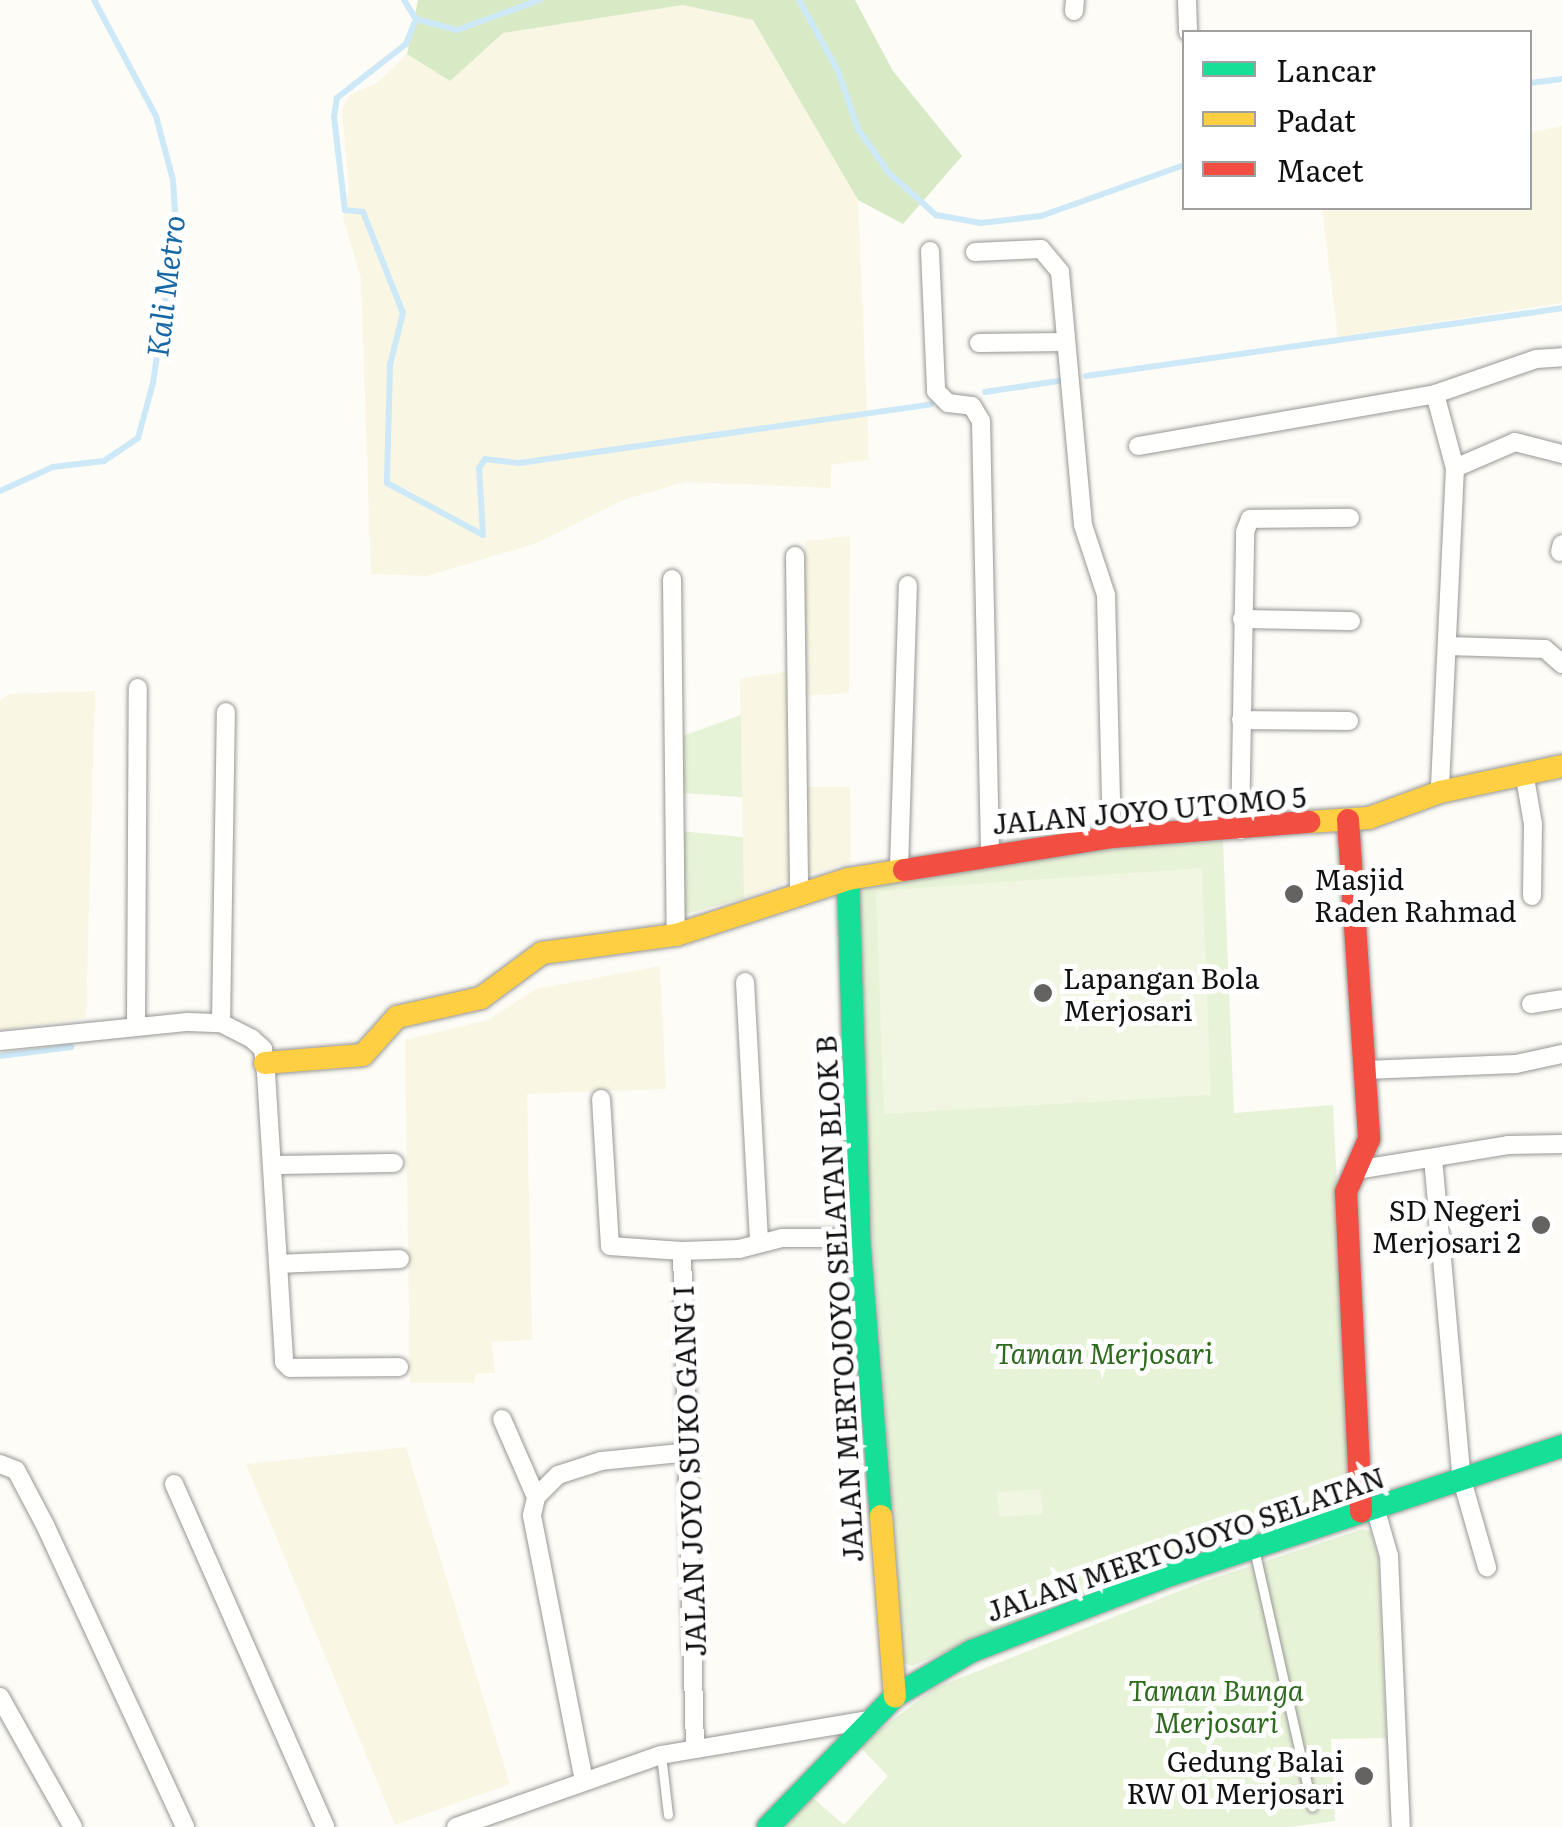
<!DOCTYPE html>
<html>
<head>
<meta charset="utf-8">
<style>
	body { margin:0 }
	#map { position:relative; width:1562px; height:1827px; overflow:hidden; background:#fdfcf7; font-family:Literata,serif }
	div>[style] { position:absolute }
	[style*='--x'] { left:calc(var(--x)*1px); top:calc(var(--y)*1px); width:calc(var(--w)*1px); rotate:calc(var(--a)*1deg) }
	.farmland>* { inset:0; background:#f9f7e4 }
	.green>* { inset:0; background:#e7f3d7 }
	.forest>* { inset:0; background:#d8eac5 }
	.pitch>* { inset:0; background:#f0f6e1 }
	.stream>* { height:6px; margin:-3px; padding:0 3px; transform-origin:3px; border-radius:3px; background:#cde8f7 }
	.roads { filter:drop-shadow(0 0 2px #979795) drop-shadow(0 0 2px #979795) }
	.lane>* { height:9px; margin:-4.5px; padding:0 4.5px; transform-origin:4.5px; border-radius:4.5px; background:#fffffe }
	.street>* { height:18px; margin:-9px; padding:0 9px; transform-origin:9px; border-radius:9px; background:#fffffe }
	.fast>* { height:22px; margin:-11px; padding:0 11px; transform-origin:11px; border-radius:11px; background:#16e098 }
	.slow>* { height:22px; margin:-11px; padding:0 11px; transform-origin:11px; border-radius:11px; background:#ffcf43 }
	.jam>* { height:22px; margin:-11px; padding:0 11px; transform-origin:11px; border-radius:11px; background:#f24e42 }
	.dots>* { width:28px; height:28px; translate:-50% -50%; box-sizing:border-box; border:5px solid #fff; border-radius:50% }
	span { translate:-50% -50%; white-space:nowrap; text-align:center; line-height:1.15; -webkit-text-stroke:10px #fff; paint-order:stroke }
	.street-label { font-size:28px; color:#111 }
	.poi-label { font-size:28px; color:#111 }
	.left { translate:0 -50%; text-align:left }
	.right { translate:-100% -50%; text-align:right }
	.park-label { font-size:28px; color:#2f6b1f; font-style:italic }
	.water-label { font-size:30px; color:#1768a6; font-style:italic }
	.legend { position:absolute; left:1182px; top:30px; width:350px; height:180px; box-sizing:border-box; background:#fff; border:2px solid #a0a0a0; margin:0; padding:12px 18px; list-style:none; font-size:30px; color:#111 }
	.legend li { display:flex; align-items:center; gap:20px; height:50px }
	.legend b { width:50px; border:2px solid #a0a0a0 }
</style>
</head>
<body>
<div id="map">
	<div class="farmland">
		<i style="clip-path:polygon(683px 5px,754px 20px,858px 200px,869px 460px,831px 465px,831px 488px,685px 482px,623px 500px,537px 543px,427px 576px,371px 574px,361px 279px,343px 218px,349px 189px,342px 109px,350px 95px,377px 83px,407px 54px,450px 81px,503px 33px)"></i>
		<i style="clip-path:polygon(1562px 126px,1562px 303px,1338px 337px,1322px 208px,1530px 208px,1530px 132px)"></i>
		<i style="clip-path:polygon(850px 536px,849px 693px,803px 696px,805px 541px)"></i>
		<i style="clip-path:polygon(789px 671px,790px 880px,744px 898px,740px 679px)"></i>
		<i style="clip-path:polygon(95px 691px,86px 1018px,0 1030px,0 701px,9px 694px)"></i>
		<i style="clip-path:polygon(805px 787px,850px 787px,851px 863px,805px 875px)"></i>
		<i style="clip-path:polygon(660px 966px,666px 1089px,527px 1094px,532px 1340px,492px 1342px,495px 1373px,476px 1373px,474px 1383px,410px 1383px,405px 1040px,488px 1020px,536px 989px)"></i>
		<i style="clip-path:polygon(406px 1447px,510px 1784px,395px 1825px,246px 1464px)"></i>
	</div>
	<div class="green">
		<i style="clip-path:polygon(741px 715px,742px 797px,681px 793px,680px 737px)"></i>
		<i style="clip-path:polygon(680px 831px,743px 837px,744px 898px,682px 915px)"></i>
		<i style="clip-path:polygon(1223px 841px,1234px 1113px,1333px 1105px,1353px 1498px,1055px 1605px,912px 1666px,904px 1663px,867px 1153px,859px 887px,1086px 849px)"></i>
		<i style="clip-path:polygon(1363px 1529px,1371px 1532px,1378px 1557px,1386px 1738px,1331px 1739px,1335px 1821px,1290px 1827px,786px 1827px,812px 1797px,844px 1825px,888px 1776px,859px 1746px,935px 1688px,1202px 1582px)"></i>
	</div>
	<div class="forest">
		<i style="clip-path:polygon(418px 0,855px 0,893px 71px,962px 156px,903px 224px,858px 200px,753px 20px,683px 5px,503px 33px,450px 81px,407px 54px)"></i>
	</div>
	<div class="pitch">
		<i style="clip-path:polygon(1202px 868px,1211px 1095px,884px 1114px,876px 891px)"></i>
		<i style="clip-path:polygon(1040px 1489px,1043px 1514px,999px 1517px,997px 1492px)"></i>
	</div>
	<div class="stream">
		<i style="--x:404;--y:0;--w:22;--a:58"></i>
		<i style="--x:416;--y:19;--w:42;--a:15"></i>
		<i style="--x:457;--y:30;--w:88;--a:-19.9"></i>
		<i style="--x:799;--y:0;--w:81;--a:61.2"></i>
		<i style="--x:838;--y:71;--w:61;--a:71"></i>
		<i style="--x:858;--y:129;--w:54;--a:54.8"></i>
		<i style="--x:889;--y:173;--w:63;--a:41.8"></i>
		<i style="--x:936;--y:215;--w:46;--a:10.1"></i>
		<i style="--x:981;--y:223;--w:60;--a:-6.7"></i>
		<i style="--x:1041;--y:216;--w:152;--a:-19.6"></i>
		<i style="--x:416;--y:19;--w:27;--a:112"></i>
		<i style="--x:406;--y:44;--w:88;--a:142"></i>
		<i style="--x:337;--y:98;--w:19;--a:99"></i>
		<i style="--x:334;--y:117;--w:94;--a:83.3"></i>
		<i style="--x:345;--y:210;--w:18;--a:6"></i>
		<i style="--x:363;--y:212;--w:109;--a:68.4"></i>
		<i style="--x:403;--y:313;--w:54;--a:104"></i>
		<i style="--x:390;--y:365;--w:118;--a:91.5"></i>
		<i style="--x:387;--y:483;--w:109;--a:28.4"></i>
		<i style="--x:483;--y:535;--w:67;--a:-93.4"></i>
		<i style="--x:479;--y:468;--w:11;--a:-56"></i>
		<i style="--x:485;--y:459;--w:34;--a:7"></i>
		<i style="--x:519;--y:463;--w:416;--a:-8.1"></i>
		<i style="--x:1530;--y:83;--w:32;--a:-7"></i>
		<i style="--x:1086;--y:376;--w:481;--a:-8.1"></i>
		<i style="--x:985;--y:392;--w:81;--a:-8.5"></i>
		<i style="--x:0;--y:491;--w:58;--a:-24.4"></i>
		<i style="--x:53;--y:467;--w:51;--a:-6.7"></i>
		<i style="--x:104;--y:461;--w:41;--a:-34.1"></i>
		<i style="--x:138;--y:438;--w:57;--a:-74.7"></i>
		<i style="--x:153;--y:383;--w:156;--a:-81.5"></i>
		<i style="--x:176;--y:229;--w:49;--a:-93.5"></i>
		<i style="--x:173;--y:180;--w:66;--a:-104.9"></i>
		<i style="--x:156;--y:116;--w:132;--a:-118.1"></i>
		<i style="--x:0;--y:1056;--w:72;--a:-7.2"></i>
	</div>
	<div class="roads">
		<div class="lane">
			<i style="--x:1254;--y:1549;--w:264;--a:77.3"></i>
			<i style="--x:661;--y:1755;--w:60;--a:83.3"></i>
		</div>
		<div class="street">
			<i style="--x:1187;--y:0;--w:32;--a:88"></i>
			<i style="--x:1074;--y:11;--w:11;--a:-85"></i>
			<i style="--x:930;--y:251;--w:140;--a:87.5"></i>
			<i style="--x:936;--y:391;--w:17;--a:45"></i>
			<i style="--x:948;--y:403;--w:24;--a:7"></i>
			<i style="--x:972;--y:406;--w:17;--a:59"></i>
			<i style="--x:981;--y:421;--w:432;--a:88.8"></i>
			<i style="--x:975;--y:252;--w:66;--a:-2.6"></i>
			<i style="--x:1041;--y:249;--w:30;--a:50"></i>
			<i style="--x:1060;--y:272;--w:254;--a:84.8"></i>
			<i style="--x:1083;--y:525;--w:74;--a:71.8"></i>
			<i style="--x:1106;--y:595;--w:242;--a:88.6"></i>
			<i style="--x:979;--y:343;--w:87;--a:-0.7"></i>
			<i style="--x:1435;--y:394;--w:77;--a:74.9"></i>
			<i style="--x:1455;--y:468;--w:324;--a:92.7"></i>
			<i style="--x:1138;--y:446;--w:302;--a:-9.9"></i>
			<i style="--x:1435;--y:394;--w:107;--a:-19.1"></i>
			<i style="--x:1536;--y:359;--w:26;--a:-4"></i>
			<i style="--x:1455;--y:468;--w:65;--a:-23.4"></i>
			<i style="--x:1515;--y:442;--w:49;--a:14.3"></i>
			<i style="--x:1560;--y:552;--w:8;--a:-76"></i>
			<i style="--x:795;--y:556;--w:337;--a:89.3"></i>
			<i style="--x:672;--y:579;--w:356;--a:89.4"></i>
			<i style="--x:1242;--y:619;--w:109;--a:1.1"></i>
			<i style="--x:1448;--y:646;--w:97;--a:1.8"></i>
			<i style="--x:1545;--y:649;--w:23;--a:41"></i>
			<i style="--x:1241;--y:720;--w:108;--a:0.5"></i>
			<i style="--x:1524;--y:772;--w:53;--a:80.2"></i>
			<i style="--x:1533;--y:824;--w:72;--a:90.8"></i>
			<i style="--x:1240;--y:830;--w:298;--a:-89"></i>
			<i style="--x:1245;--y:532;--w:14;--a:-69"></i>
			<i style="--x:1250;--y:519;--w:100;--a:-0.6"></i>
			<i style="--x:899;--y:868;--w:283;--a:-88.2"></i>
			<i style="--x:745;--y:982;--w:261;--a:86.9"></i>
			<i style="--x:1531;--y:1004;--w:31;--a:-9"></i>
			<i style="--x:221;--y:1023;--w:311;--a:-89.1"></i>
			<i style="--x:136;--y:1025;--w:337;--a:-89.7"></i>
			<i style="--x:0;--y:1041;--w:189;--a:-5.8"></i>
			<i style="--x:188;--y:1022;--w:33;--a:2"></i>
			<i style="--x:221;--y:1023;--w:35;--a:27"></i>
			<i style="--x:252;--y:1039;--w:15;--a:42"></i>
			<i style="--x:263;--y:1049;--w:24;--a:83"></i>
			<i style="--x:266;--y:1073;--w:290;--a:86.4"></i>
			<i style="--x:284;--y:1362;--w:8;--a:45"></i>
			<i style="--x:290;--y:1368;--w:109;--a:-0.5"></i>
			<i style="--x:1365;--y:1070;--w:151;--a:-2.3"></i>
			<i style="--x:1516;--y:1064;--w:47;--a:-12.3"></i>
			<i style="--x:601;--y:1099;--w:147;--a:86.5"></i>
			<i style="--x:610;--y:1246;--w:72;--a:4"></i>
			<i style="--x:682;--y:1251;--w:57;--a:-2"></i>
			<i style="--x:739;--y:1249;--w:44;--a:-14.3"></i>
			<i style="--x:782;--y:1238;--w:77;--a:0"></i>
			<i style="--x:1433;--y:1158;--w:323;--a:84.9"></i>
			<i style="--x:1462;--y:1480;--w:91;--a:74"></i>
			<i style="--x:274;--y:1165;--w:120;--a:-1"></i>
			<i style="--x:1356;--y:1170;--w:154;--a:-9.3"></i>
			<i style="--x:1508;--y:1145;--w:54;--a:-1.1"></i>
			<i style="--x:682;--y:1251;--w:498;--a:88.5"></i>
			<i style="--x:278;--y:1264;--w:122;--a:-2.3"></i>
			<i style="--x:502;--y:1419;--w:85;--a:66.4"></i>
			<i style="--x:0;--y:1464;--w:17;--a:21"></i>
			<i style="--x:16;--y:1470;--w:62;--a:62.2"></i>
			<i style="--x:45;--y:1525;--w:333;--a:65.1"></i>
			<i style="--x:174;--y:1484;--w:375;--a:66.2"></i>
			<i style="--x:1375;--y:1507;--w:51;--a:74.1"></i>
			<i style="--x:1389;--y:1556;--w:271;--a:87.5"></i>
			<i style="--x:0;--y:1697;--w:149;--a:60.7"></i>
			<i style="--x:584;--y:1781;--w:271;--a:-101.1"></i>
			<i style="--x:532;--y:1515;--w:18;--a:-77"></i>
			<i style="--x:536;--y:1497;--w:31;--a:-45"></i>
			<i style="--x:558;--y:1475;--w:45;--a:-18"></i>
			<i style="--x:601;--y:1461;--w:88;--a:-5.8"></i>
			<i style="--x:456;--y:1827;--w:217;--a:-19.4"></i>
			<i style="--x:661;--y:1755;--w:211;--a:-9.6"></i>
		</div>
		<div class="fast">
			<i style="--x:848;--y:879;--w:359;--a:88.2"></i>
			<i style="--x:859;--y:1238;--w:279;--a:85.5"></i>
			<i style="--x:768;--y:1827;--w:182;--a:-45.9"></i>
			<i style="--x:895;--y:1696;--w:89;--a:-30.3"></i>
			<i style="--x:972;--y:1651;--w:215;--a:-21"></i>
			<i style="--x:1173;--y:1574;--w:410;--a:-18.2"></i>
		</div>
		<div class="slow">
			<i style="--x:1309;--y:822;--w:60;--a:-3.8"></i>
			<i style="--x:1369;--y:818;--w:76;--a:-20.1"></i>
			<i style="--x:1440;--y:792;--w:125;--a:-12"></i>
			<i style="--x:265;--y:1063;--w:98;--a:-4.7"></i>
			<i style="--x:363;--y:1055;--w:51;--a:-48.2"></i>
			<i style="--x:397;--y:1017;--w:86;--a:-12.7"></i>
			<i style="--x:481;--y:998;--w:76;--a:-36.4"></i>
			<i style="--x:542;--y:953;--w:135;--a:-7.7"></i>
			<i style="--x:676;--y:935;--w:181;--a:-18"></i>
			<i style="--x:848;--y:879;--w:57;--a:-9.1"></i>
			<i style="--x:881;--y:1516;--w:181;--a:85.6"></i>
		</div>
		<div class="jam">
			<i style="--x:1348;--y:820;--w:320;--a:86.2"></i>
			<i style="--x:1369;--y:1139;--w:58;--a:113.5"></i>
			<i style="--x:1346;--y:1192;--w:320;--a:87.3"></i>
			<i style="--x:904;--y:870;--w:211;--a:-9"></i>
			<i style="--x:1112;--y:837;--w:198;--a:-4.4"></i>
		</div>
	</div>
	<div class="dots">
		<i style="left:1294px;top:894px;background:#646362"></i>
		<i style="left:1043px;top:993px;background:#646362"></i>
		<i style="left:1541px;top:1225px;background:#646362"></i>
		<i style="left:1364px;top:1776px;background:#646362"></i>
	</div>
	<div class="street-label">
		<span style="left:1149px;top:809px;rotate:-5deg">JALAN JOYO UTOMO 5</span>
		<span style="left:838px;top:1299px;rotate:-93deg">JALAN MERTOJOYO SELATAN BLOK B</span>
		<span style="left:688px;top:1471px;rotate:-92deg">JALAN JOYO SUKO GANG I</span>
		<span style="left:1185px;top:1543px;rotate:-19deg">JALAN MERTOJOYO SELATAN</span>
	</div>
	<div class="poi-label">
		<span class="left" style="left:1314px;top:894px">Masjid<br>Raden Rahmad</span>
		<span class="left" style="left:1063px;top:993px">Lapangan Bola<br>Merjosari</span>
		<span class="right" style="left:1521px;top:1225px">SD Negeri<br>Merjosari 2</span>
		<span class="right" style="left:1344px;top:1776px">Gedung Balai<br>RW 01 Merjosari</span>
	</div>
	<div class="park-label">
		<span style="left:1104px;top:1352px">Taman Merjosari</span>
		<span style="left:1216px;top:1705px">Taman Bunga<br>Merjosari</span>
	</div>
	<div class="water-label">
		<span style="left:164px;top:286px;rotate:-83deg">Kali Metro</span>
	</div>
	<ul class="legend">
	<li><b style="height:12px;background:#16e098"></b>Lancar</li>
	<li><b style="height:12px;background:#ffcf43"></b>Padat</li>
	<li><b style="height:12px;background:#f24e42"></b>Macet</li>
	</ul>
</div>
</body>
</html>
